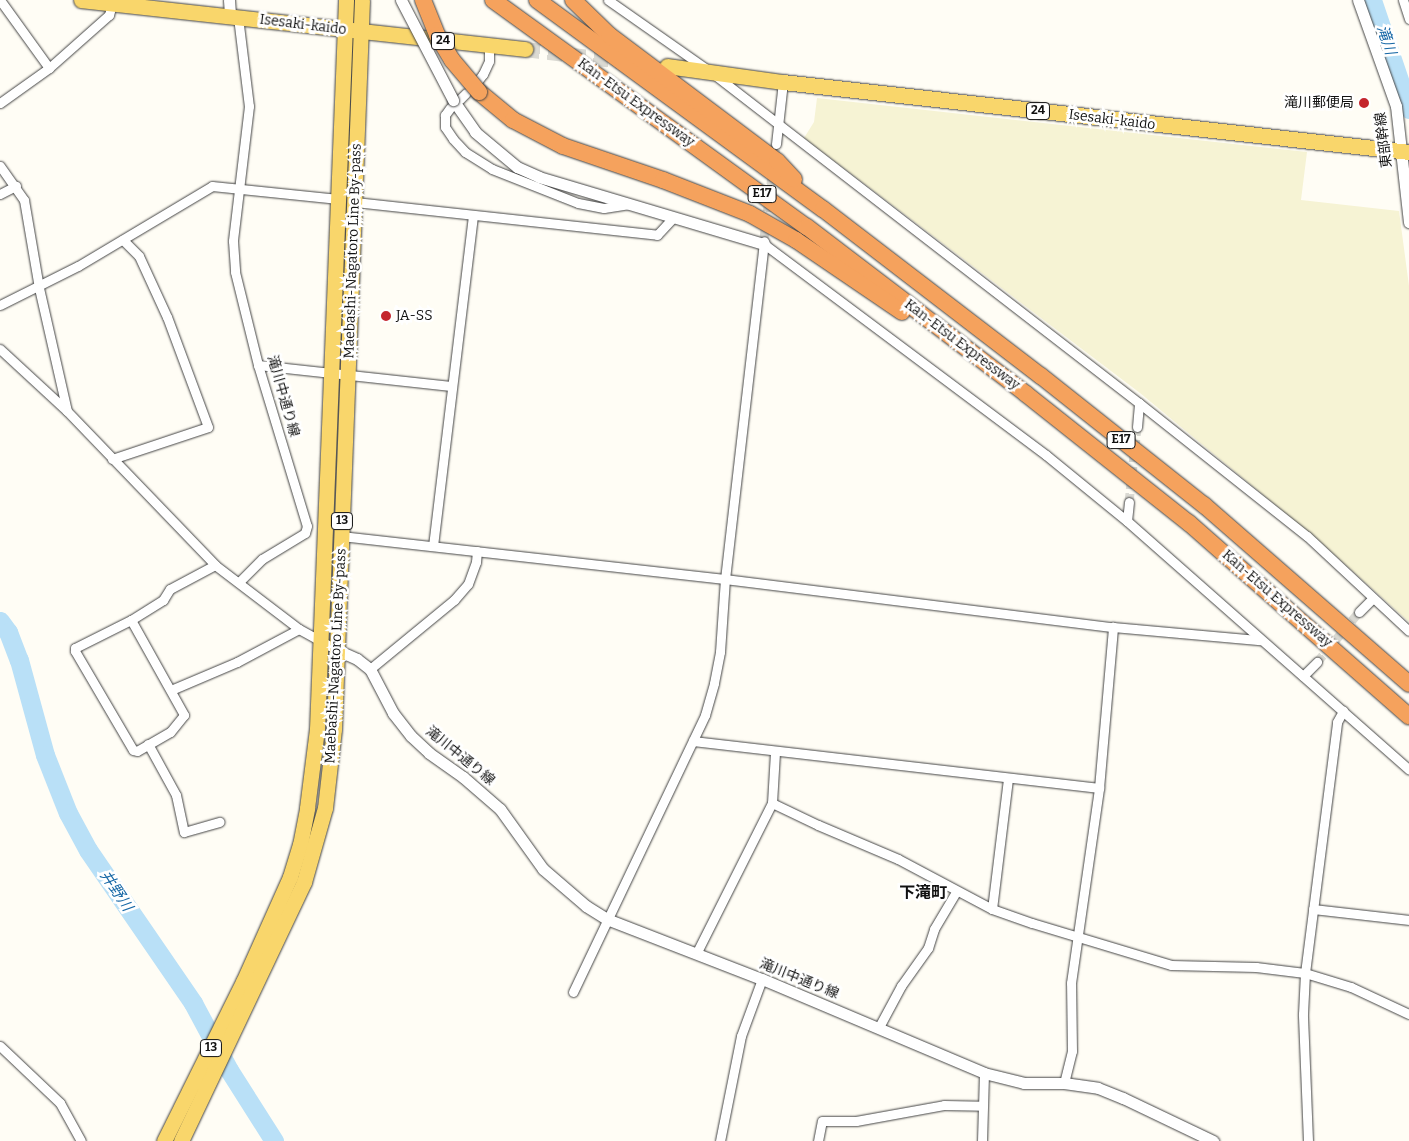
<!DOCTYPE html>
<html>
<head>
<meta charset="utf-8">
<style>
	body { margin:0 }
	#map { position:relative; width:1409px; height:1141px; overflow:hidden; background:#fffdf5; font-family:Bitter,"Noto Sans JP",serif }
	div>[style] { position:absolute }
	[style*='--x'] { left:calc(var(--x)*1px); top:calc(var(--y)*1px); width:calc(var(--w)*1px); rotate:calc(var(--a)*1deg) }
	.farmland>* { inset:0; background:#f6f3d4 }
	.river>* { height:19px; margin:-9.5px; padding:0 9.5px; transform-origin:9.5px; border-radius:9.5px; background:#b9e0f7 }
	.minor-tunnel>* { height:9px; margin-top:-4.5px; transform-origin:0; background:repeating-linear-gradient(90deg,#dbdad3 0 9px,transparent 0 13.5px) }
	.primary-tunnel>* { height:15px; margin-top:-7.5px; transform-origin:0; background:repeating-linear-gradient(90deg,#dbdad3 0 15px,transparent 0 23px) }
	.roads { filter:drop-shadow(0 0 1px #444) drop-shadow(0 0 1px #444) }
	.minor>* { height:9px; margin:-4.5px; padding:0 4.5px; transform-origin:4.5px; border-radius:4.5px; background:#fff }
	.tertiary>* { height:11px; margin:-5.5px; padding:0 5.5px; transform-origin:5.5px; border-radius:5.5px; background:#fff }
	.primary>* { height:15px; margin:-7.5px; padding:0 7.5px; transform-origin:7.5px; border-radius:7.5px; background:#f9d66b }
	.motorway>* { height:16px; margin:-8px; padding:0 8px; transform-origin:8px; border-radius:8px; background:#f5a25d }
	.bridges { filter:drop-shadow(0 0 1px #444) drop-shadow(0 0 1px #444) }
	.tertiary-bridge>* { height:11px; margin:-5.5px; padding:0 5.5px; transform-origin:5.5px; border-radius:5.5px; background:#fff }
	.motorway-bridge>* { height:16px; margin:-8px; padding:0 8px; transform-origin:8px; border-radius:8px; background:#f5a25d }
	.dots>* { width:14px; height:14px; translate:-50% -50%; box-sizing:border-box; border:2px solid #fff; border-radius:50% }
	span { translate:-50% -50%; white-space:nowrap; text-align:center; line-height:1.15; -webkit-text-stroke:5px #fff; paint-order:stroke }
	.shield-label span { padding:1px 4px; background:#fff; border:1px solid; border-radius:4px; -webkit-text-stroke-width:0 }
	.shield-label { font-size:12px; color:#111; font-weight:700 }
	.street-label { font-size:14px; color:#111 }
	.poi-label { font-size:14px; color:#111 }
	.right { translate:-100% -50%; text-align:right }
	.left { translate:0 -50%; text-align:left }
	.water-label { font-size:15px; color:#1768a6; font-style:italic }
	.quarter-label { font-size:16px; color:#111; font-weight:700 }
</style>
</head>
<body>
<div id="map">
	<div class="farmland">
		<i style="clip-path:polygon(817px 98px,1307px 152px,1301px 200px,1399px 211px,1409px 286px,1409px 622px,1319px 541px,1140px 393px,804px 138px,814px 122px)"></i>
	</div>
	<div class="river">
		<i style="--x:1372;--y:0;--w:115;--a:71.3"></i>
		<i style="--x:0;--y:621;--w:14;--a:54"></i>
		<i style="--x:8;--y:632;--w:30;--a:69"></i>
		<i style="--x:19;--y:660;--w:98;--a:74.7"></i>
		<i style="--x:45;--y:755;--w:62;--a:68.4"></i>
		<i style="--x:68;--y:813;--w:42;--a:61.6"></i>
		<i style="--x:88;--y:850;--w:186;--a:55.5"></i>
		<i style="--x:193;--y:1003;--w:76;--a:61.8"></i>
		<i style="--x:229;--y:1070;--w:84;--a:57.6"></i>
	</div>
	<div class="minor-tunnel">
		<i style="--x:764;--y:238;--w:95;--a:-82.7"></i>
		<i style="--x:1129;--y:502;--w:75;--a:-83.9"></i>
		<i style="--x:1317;--y:662;--w:65;--a:-50"></i>
	</div>
	<div class="primary-tunnel">
		<i style="--x:525;--y:49;--w:98;--a:7.1"></i>
	</div>
	<div class="roads">
		<div class="minor">
			<i style="--x:0;--y:0;--w:84;--a:54.2"></i>
			<i style="--x:608;--y:0;--w:126;--a:35"></i>
			<i style="--x:711;--y:72;--w:541;--a:37.72"></i>
			<i style="--x:1139;--y:403;--w:214;--a:38.4"></i>
			<i style="--x:1307;--y:536;--w:139;--a:43"></i>
			<i style="--x:1403;--y:0;--w:20;--a:72"></i>
			<i style="--x:238;--y:17;--w:90;--a:83"></i>
			<i style="--x:249;--y:106;--w:136;--a:96.8"></i>
			<i style="--x:233;--y:241;--w:31;--a:86"></i>
			<i style="--x:235;--y:272;--w:96;--a:76.1"></i>
			<i style="--x:258;--y:365;--w:168;--a:73.1"></i>
			<i style="--x:307;--y:526;--w:7;--a:106"></i>
			<i style="--x:305;--y:533;--w:50;--a:148.8"></i>
			<i style="--x:262;--y:559;--w:33;--a:135"></i>
			<i style="--x:476;--y:83;--w:11;--a:-52"></i>
			<i style="--x:483;--y:74;--w:14;--a:-65"></i>
			<i style="--x:489;--y:61;--w:15;--a:-90"></i>
			<i style="--x:460;--y:99;--w:8;--a:-45"></i>
			<i style="--x:0;--y:103;--w:60;--a:-35.5"></i>
			<i style="--x:49;--y:68;--w:80;--a:-41.5"></i>
			<i style="--x:109;--y:15;--w:11;--a:-75"></i>
			<i style="--x:450;--y:108;--w:9;--a:126"></i>
			<i style="--x:445;--y:115;--w:12;--a:90"></i>
			<i style="--x:445;--y:127;--w:14;--a:56"></i>
			<i style="--x:453;--y:139;--w:18;--a:47"></i>
			<i style="--x:465;--y:152;--w:32;--a:32"></i>
			<i style="--x:492;--y:169;--w:92;--a:21.6"></i>
			<i style="--x:578;--y:203;--w:26;--a:11"></i>
			<i style="--x:604;--y:208;--w:24;--a:-9"></i>
			<i style="--x:776;--y:144;--w:62;--a:-83.6"></i>
			<i style="--x:0;--y:166;--w:42;--a:54.8"></i>
			<i style="--x:24;--y:200;--w:89;--a:80.3"></i>
			<i style="--x:39;--y:288;--w:126;--a:77.2"></i>
			<i style="--x:67;--y:411;--w:214;--a:46.1"></i>
			<i style="--x:215;--y:565;--w:106;--a:37.3"></i>
			<i style="--x:299;--y:629;--w:43;--a:28.9"></i>
			<i style="--x:0;--y:194;--w:18;--a:-27"></i>
			<i style="--x:355;--y:202;--w:304;--a:6.2"></i>
			<i style="--x:657;--y:235;--w:23;--a:-47"></i>
			<i style="--x:764;--y:244;--w:352;--a:36.8"></i>
			<i style="--x:1046;--y:455;--w:104;--a:39.2"></i>
			<i style="--x:1127;--y:521;--w:376;--a:41.4"></i>
			<i style="--x:0;--y:305;--w:87;--a:-26.6"></i>
			<i style="--x:78;--y:266;--w:156;--a:-30.8"></i>
			<i style="--x:212;--y:186;--w:127;--a:5.9"></i>
			<i style="--x:0;--y:349;--w:90;--a:42.7"></i>
			<i style="--x:258;--y:365;--w:194;--a:6.2"></i>
			<i style="--x:1137;--y:427;--w:24;--a:-85"></i>
			<i style="--x:112;--y:459;--w:101;--a:-18.4"></i>
			<i style="--x:208;--y:427;--w:117;--a:-110.4"></i>
			<i style="--x:167;--y:317;--w:67;--a:-114.7"></i>
			<i style="--x:139;--y:256;--w:23;--a:-135"></i>
			<i style="--x:1127;--y:521;--w:19;--a:-84"></i>
			<i style="--x:341;--y:536;--w:386;--a:6.4"></i>
			<i style="--x:725;--y:579;--w:391;--a:7.1"></i>
			<i style="--x:1113;--y:627;--w:148;--a:5.1"></i>
			<i style="--x:433;--y:546;--w:332;--a:-83.1"></i>
			<i style="--x:1359;--y:612;--w:18;--a:-45"></i>
			<i style="--x:131;--y:620;--w:109;--a:60.8"></i>
			<i style="--x:184;--y:715;--w:22;--a:129"></i>
			<i style="--x:170;--y:732;--w:38;--a:150"></i>
			<i style="--x:137;--y:751;--w:4;--a:-166"></i>
			<i style="--x:133;--y:750;--w:115;--a:-120.4"></i>
			<i style="--x:75;--y:651;--w:3;--a:-90"></i>
			<i style="--x:75;--y:648;--w:63;--a:-26.6"></i>
			<i style="--x:131;--y:620;--w:38;--a:-32"></i>
			<i style="--x:163;--y:600;--w:13;--a:-58"></i>
			<i style="--x:170;--y:589;--w:51;--a:-28.1"></i>
			<i style="--x:370;--y:669;--w:109;--a:-39.4"></i>
			<i style="--x:454;--y:600;--w:21;--a:-49"></i>
			<i style="--x:468;--y:584;--w:23;--a:-70"></i>
			<i style="--x:476;--y:562;--w:11;--a:-85"></i>
			<i style="--x:1303;--y:676;--w:20;--a:-45"></i>
			<i style="--x:171;--y:690;--w:72;--a:-23"></i>
			<i style="--x:237;--y:662;--w:70;--a:-28"></i>
			<i style="--x:693;--y:741;--w:409;--a:6.6"></i>
			<i style="--x:148;--y:744;--w:58;--a:61.2"></i>
			<i style="--x:176;--y:795;--w:38;--a:78"></i>
			<i style="--x:184;--y:832;--w:37;--a:-16"></i>
			<i style="--x:772;--y:803;--w:51;--a:25.6"></i>
			<i style="--x:818;--y:825;--w:87;--a:23"></i>
			<i style="--x:898;--y:859;--w:106;--a:28"></i>
			<i style="--x:992;--y:909;--w:42;--a:19.3"></i>
			<i style="--x:1032;--y:923;--w:145;--a:16.8"></i>
			<i style="--x:1171;--y:965;--w:85;--a:1.3"></i>
			<i style="--x:1256;--y:967;--w:49;--a:7"></i>
			<i style="--x:1305;--y:973;--w:48;--a:16.9"></i>
			<i style="--x:1351;--y:987;--w:64;--a:25"></i>
			<i style="--x:992;--y:909;--w:131;--a:-83"></i>
			<i style="--x:1313;--y:909;--w:97;--a:6.5"></i>
			<i style="--x:696;--y:954;--w:169;--a:-63.3"></i>
			<i style="--x:772;--y:803;--w:51;--a:-86.6"></i>
			<i style="--x:573;--y:992;--w:307;--a:-64.5"></i>
			<i style="--x:705;--y:715;--w:33;--a:-74"></i>
			<i style="--x:714;--y:683;--w:32;--a:-79"></i>
			<i style="--x:720;--y:652;--w:73;--a:-86.1"></i>
			<i style="--x:725;--y:579;--w:340;--a:-83.4"></i>
			<i style="--x:879;--y:1027;--w:47;--a:-61.8"></i>
			<i style="--x:901;--y:986;--w:47;--a:-54.6"></i>
			<i style="--x:928;--y:948;--w:20;--a:-72"></i>
			<i style="--x:934;--y:929;--w:43;--a:-59.3"></i>
			<i style="--x:0;--y:1046;--w:83;--a:43.5"></i>
			<i style="--x:60;--y:1103;--w:43;--a:61.1"></i>
			<i style="--x:1064;--y:1083;--w:33;--a:-76"></i>
			<i style="--x:1072;--y:1051;--w:68;--a:-90.8"></i>
			<i style="--x:1071;--y:983;--w:197;--a:-81.8"></i>
			<i style="--x:1099;--y:788;--w:162;--a:-85"></i>
			<i style="--x:720;--y:1141;--w:107;--a:-78.7"></i>
			<i style="--x:741;--y:1036;--w:61;--a:-69.8"></i>
			<i style="--x:818;--y:1141;--w:20;--a:-79"></i>
			<i style="--x:822;--y:1121;--w:34;--a:0"></i>
			<i style="--x:856;--y:1121;--w:89;--a:-10.3"></i>
			<i style="--x:944;--y:1105;--w:39;--a:1"></i>
			<i style="--x:982;--y:1141;--w:68;--a:-88.3"></i>
			<i style="--x:1308;--y:1141;--w:127;--a:-92.3"></i>
			<i style="--x:1303;--y:1014;--w:41;--a:-87.2"></i>
			<i style="--x:1305;--y:973;--w:253;--a:-82.7"></i>
			<i style="--x:1337;--y:722;--w:13;--a:-61"></i>
		</div>
		<div class="tertiary">
			<i style="--x:229;--y:0;--w:15;--a:86"></i>
			<i style="--x:1358;--y:0;--w:113;--a:70.3"></i>
			<i style="--x:1396;--y:106;--w:117;--a:83.6"></i>
			<i style="--x:453;--y:100;--w:39;--a:55"></i>
			<i style="--x:475;--y:132;--w:55;--a:39.8"></i>
			<i style="--x:517;--y:167;--w:24;--a:24"></i>
			<i style="--x:539;--y:177;--w:235;--a:16.6"></i>
			<i style="--x:337;--y:650;--w:22;--a:24"></i>
			<i style="--x:357;--y:659;--w:16;--a:38"></i>
			<i style="--x:370;--y:669;--w:50;--a:62.4"></i>
			<i style="--x:393;--y:713;--w:29;--a:52"></i>
			<i style="--x:411;--y:736;--w:25;--a:43"></i>
			<i style="--x:429;--y:753;--w:42;--a:35.2"></i>
			<i style="--x:463;--y:777;--w:49;--a:40.9"></i>
			<i style="--x:500;--y:809;--w:74;--a:54.4"></i>
			<i style="--x:543;--y:869;--w:57;--a:40.7"></i>
			<i style="--x:586;--y:906;--w:25;--a:32"></i>
			<i style="--x:607;--y:919;--w:166;--a:21.2"></i>
			<i style="--x:762;--y:979;--w:241;--a:22.9"></i>
			<i style="--x:984;--y:1073;--w:41;--a:14"></i>
			<i style="--x:1024;--y:1083;--w:40;--a:0"></i>
			<i style="--x:1064;--y:1083;--w:34;--a:8"></i>
			<i style="--x:1098;--y:1088;--w:27;--a:22"></i>
			<i style="--x:1123;--y:1098;--w:100;--a:25.5"></i>
		</div>
		<div class="primary">
			<i style="--x:81;--y:0;--w:447;--a:6.3"></i>
			<i style="--x:667;--y:66;--w:117;--a:7.9"></i>
			<i style="--x:783;--y:82;--w:630;--a:6.38"></i>
			<i style="--x:164;--y:1141;--w:178;--a:-63.6"></i>
			<i style="--x:243;--y:982;--w:115;--a:-65.9"></i>
			<i style="--x:290;--y:877;--w:34;--a:-73"></i>
			<i style="--x:300;--y:845;--w:38;--a:-79"></i>
			<i style="--x:307;--y:808;--w:80;--a:-82.8"></i>
			<i style="--x:317;--y:729;--w:730;--a:-87.72"></i>
			<i style="--x:181;--y:1141;--w:287;--a:-64.6"></i>
			<i style="--x:304;--y:882;--w:77;--a:-74.2"></i>
			<i style="--x:325;--y:808;--w:80;--a:-83.5"></i>
			<i style="--x:334;--y:729;--w:79;--a:-87.8"></i>
			<i style="--x:337;--y:650;--w:650;--a:-87.8"></i>
		</div>
		<div class="motorway">
			<i style="--x:493;--y:0;--w:387;--a:35.9"></i>
			<i style="--x:807;--y:227;--w:275;--a:37.3"></i>
			<i style="--x:1026;--y:394;--w:208;--a:38.4"></i>
			<i style="--x:1189;--y:523;--w:293;--a:41.3"></i>
			<i style="--x:537;--y:0;--w:354;--a:36.2"></i>
			<i style="--x:823;--y:209;--w:275;--a:37.5"></i>
			<i style="--x:1041;--y:376;--w:208;--a:38.4"></i>
			<i style="--x:1204;--y:505;--w:272;--a:41.1"></i>
			<i style="--x:573;--y:0;--w:50;--a:44.2"></i>
			<i style="--x:609;--y:35;--w:210;--a:36.9"></i>
			<i style="--x:777;--y:161;--w:25;--a:47"></i>
			<i style="--x:479;--y:92;--w:44;--a:39.5"></i>
			<i style="--x:513;--y:120;--w:56;--a:27.5"></i>
			<i style="--x:563;--y:146;--w:106;--a:18.8"></i>
			<i style="--x:663;--y:180;--w:93;--a:21.3"></i>
			<i style="--x:750;--y:214;--w:53;--a:29.5"></i>
			<i style="--x:796;--y:240;--w:128;--a:34.2"></i>
		</div>
	</div>
	<div class="bridges">
		<div class="tertiary-bridge">
			<i style="--x:401;--y:0;--w:113;--a:62.5"></i>
		</div>
		<div class="motorway-bridge">
			<i style="--x:423;--y:0;--w:38;--a:68"></i>
			<i style="--x:437;--y:35;--w:29;--a:59"></i>
			<i style="--x:452;--y:60;--w:42;--a:49.8"></i>
		</div>
	</div>
	<div class="dots">
		<i style="left:1364px;top:103px;background:#c4262e"></i>
		<i style="left:386px;top:316px;background:#c4262e"></i>
	</div>
	<div class="shield-label">
		<span style="left:443px;top:41px">24</span>
		<span style="left:1038px;top:111px">24</span>
		<span style="left:762px;top:194px">E17</span>
		<span style="left:1121px;top:440px">E17</span>
		<span style="left:342px;top:521px">13</span>
		<span style="left:211px;top:1048px">13</span>
	</div>
	<div class="street-label">
		<span style="left:303px;top:25px;rotate:7deg">Isesaki-kaido</span>
		<span style="left:636px;top:103px;rotate:36deg">Kan-Etsu Expressway</span>
		<span style="left:1112px;top:120px;rotate:7deg">Isesaki-kaido</span>
		<span style="left:1384px;top:140px;rotate:-97deg">東部幹線</span>
		<span style="left:353px;top:251px;rotate:-88deg">Maebashi-Nagatoro Line By-pass</span>
		<span style="left:962px;top:345px;rotate:37deg">Kan-Etsu Expressway</span>
		<span style="left:283px;top:396px;rotate:74deg">滝川中通り線</span>
		<span style="left:1277px;top:599px;rotate:41deg">Kan-Etsu Expressway</span>
		<span style="left:336px;top:656px;rotate:-87deg">Maebashi-Nagatoro Line By-pass</span>
		<span style="left:460px;top:756px;rotate:39deg">滝川中通り線</span>
		<span style="left:799px;top:979px;rotate:22deg">滝川中通り線</span>
	</div>
	<div class="poi-label">
		<span class="right" style="left:1354px;top:103px">滝川郵便局</span>
		<span class="left" style="left:396px;top:316px">JA-SS</span>
	</div>
	<div class="water-label">
		<span style="left:1386px;top:40px;rotate:71deg">滝川</span>
		<span style="left:116px;top:891px;rotate:56deg">井野川</span>
	</div>
	<div class="quarter-label">
		<span style="left:923px;top:893px">下滝町</span>
	</div>
</div>
</body>
</html>
